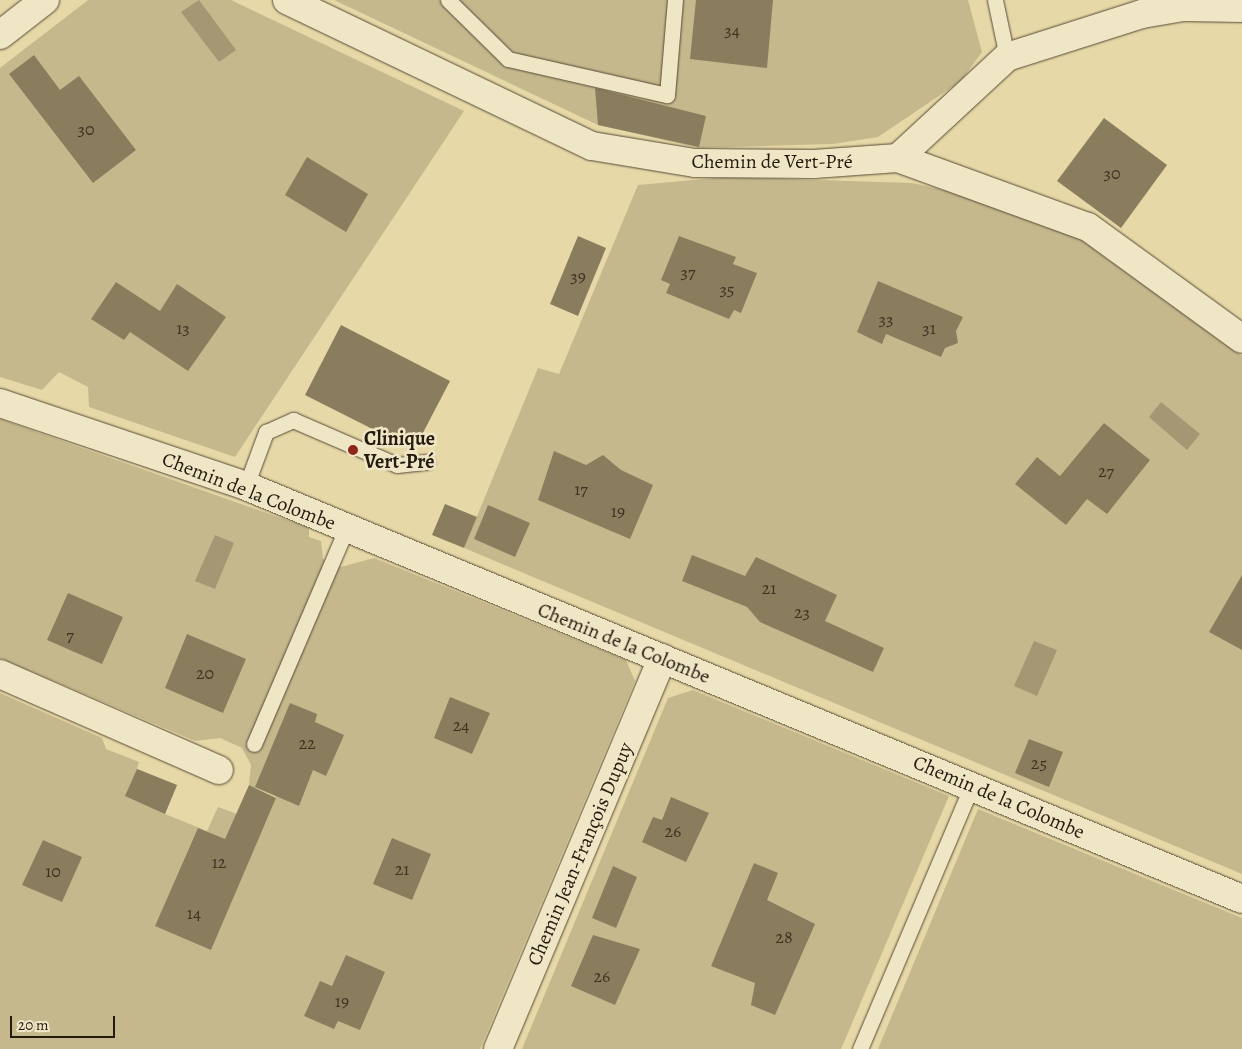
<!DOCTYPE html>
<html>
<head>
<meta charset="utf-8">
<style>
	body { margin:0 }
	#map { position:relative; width:1242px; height:1049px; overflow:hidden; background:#e7d8a7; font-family:Alegreya,serif }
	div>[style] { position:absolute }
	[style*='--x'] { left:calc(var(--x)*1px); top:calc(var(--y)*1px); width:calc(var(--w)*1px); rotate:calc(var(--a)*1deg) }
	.green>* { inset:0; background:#c6b88d }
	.water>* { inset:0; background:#a59773 }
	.building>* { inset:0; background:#8a7d5e }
	.roads { filter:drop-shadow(0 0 1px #564a35) drop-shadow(0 0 1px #564a35) }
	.service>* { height:15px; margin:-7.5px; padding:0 7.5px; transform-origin:7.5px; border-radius:7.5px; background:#efe6c6 }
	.minor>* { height:28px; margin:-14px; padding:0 14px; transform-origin:14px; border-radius:14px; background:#efe6c6 }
	.dots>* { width:14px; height:14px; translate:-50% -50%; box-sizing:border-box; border:2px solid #efe6c6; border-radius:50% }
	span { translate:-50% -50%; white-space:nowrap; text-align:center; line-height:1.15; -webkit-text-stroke:5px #efe6c6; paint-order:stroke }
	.number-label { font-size:18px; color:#3e3323 }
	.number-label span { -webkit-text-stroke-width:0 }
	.street-label { font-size:20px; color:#251a0f }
	.poi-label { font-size:20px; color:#251a0f; font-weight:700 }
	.left { translate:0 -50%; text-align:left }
	.scale { position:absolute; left:10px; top:1016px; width:105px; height:22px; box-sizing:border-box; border:2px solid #251a0f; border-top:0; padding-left:6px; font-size:15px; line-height:18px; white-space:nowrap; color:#251a0f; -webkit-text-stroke:4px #efe6c6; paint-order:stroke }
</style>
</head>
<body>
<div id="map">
	<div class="green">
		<i style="clip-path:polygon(88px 0,231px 0,464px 111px,235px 457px,89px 407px,88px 387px,59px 372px,42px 390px,0 377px,0 68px)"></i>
		<i style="clip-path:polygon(334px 0,968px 0,982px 52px,961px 81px,878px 137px,833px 144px,699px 148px,598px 125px)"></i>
		<i style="clip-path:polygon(727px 177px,912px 183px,959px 193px,1071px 234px,1141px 273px,1242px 356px,1242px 874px,464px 548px,538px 368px,559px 374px,638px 185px)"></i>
		<i style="clip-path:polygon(0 419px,309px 528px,309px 537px,321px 541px,323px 559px,341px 567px,374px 558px,626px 660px,635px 681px,480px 1049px,0 1049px,0 693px,102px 738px,106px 749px,139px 762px,137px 769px,177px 785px,165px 814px,207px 831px,218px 807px,265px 824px,276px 797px,249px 785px,251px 765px,242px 748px,220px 738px,195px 741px,0 658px)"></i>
		<i style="clip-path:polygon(693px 690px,949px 796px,841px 1049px,522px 1049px,668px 698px)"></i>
		<i style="clip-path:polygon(978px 809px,1242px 918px,1242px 1049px,878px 1049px)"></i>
	</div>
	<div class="water">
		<i style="clip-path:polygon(199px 0,236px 50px,219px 62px,181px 12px)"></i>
		<i style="clip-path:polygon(1161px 402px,1200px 434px,1187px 450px,1149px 417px)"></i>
		<i style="clip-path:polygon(215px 535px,234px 543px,215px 589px,195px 581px)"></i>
		<i style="clip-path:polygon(1034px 641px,1057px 650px,1037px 696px,1014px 686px)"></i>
	</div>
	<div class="building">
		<i style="clip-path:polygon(696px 0,773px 0,767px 68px,690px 59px)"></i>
		<i style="clip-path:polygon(34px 55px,60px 90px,79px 76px,136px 150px,93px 183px,9px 74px)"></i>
		<i style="clip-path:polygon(595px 88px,706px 116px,699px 147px,598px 125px)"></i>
		<i style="clip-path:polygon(1104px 118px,1167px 165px,1121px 228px,1057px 181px)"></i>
		<i style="clip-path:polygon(307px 157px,368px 194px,346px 232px,285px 195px)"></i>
		<i style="clip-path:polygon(578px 236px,606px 248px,578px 316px,550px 304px)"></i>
		<i style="clip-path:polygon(679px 236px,736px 257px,733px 264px,757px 273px,741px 313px,734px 310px,729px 319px,666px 293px,670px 284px,661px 280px)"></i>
		<i style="clip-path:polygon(878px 281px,963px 317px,956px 331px,958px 343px,945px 348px,941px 357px,886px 334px,882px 344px,857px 332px)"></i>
		<i style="clip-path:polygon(116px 282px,160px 311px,177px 284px,226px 317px,188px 371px,130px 332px,124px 340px,91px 319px)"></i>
		<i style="clip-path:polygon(341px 325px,450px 381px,414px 450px,305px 395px)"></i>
		<i style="clip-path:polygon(1104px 423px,1150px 460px,1107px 514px,1087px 499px,1066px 525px,1015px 484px,1037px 457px,1060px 476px)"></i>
		<i style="clip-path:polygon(554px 451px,586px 465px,603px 455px,621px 470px,653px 485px,630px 539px,538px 500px)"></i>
		<i style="clip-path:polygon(445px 504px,477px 517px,464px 548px,432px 535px)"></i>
		<i style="clip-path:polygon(488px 505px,530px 523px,515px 557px,474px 539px)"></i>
		<i style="clip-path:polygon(692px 555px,745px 576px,756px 557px,837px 595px,825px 621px,884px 648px,873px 672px,760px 622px,747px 607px,682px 581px)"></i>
		<i style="clip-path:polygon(1242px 575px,1242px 650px,1209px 632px)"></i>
		<i style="clip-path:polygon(68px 593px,123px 617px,102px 664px,47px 640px)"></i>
		<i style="clip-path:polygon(187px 634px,246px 659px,223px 713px,165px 688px)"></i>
		<i style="clip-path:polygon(450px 697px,490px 713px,472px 754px,434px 738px)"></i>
		<i style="clip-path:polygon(290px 703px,317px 714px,315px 722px,344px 735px,326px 776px,313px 770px,299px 806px,255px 787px)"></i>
		<i style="clip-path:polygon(1029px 739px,1063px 752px,1049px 787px,1015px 773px)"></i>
		<i style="clip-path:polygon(137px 769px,177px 785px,165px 814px,125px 796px)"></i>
		<i style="clip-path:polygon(249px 785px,276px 798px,211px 950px,155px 926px,198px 828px,225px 839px)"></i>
		<i style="clip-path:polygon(671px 797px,709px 813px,686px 862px,642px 842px,653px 817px,662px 820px)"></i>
		<i style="clip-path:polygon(392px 838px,431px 854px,412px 900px,373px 884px)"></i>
		<i style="clip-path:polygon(43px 840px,82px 857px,62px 902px,22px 885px)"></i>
		<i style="clip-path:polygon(754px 863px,778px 873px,767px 900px,815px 924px,775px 1015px,751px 1005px,755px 983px,711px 966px)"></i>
		<i style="clip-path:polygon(613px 866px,637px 877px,616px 928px,592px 918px)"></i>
		<i style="clip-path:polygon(593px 935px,640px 949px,615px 1005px,571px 986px)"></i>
		<i style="clip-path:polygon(346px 955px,385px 972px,360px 1030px,338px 1021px,334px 1029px,304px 1016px,320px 981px,332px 986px)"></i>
	</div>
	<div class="roads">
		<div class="service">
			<i style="--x:448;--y:0;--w:84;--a:44.5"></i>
			<i style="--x:508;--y:59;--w:163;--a:12.8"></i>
			<i style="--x:667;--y:95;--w:95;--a:-85.2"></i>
			<i style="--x:995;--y:0;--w:58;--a:78.1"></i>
			<i style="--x:246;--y:486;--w:58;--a:-69.7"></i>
			<i style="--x:266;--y:432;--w:30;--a:-24"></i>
			<i style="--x:293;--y:420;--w:113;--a:23.4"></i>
			<i style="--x:397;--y:465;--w:30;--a:-6"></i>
			<i style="--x:254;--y:744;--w:234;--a:-66.8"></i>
			<i style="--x:860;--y:1049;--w:287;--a:-67"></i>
		</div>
		<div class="minor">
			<i style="--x:287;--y:0;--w:338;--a:25.6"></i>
			<i style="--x:592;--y:146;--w:104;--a:9.4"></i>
			<i style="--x:695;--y:163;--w:119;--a:0.5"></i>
			<i style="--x:814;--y:164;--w:84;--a:-4.1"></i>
			<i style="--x:898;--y:158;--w:202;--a:20"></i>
			<i style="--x:1088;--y:227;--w:190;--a:36"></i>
			<i style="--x:0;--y:35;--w:57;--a:-37.9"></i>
			<i style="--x:898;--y:158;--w:149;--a:-42.8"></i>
			<i style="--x:1007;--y:57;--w:142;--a:-17.7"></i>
			<i style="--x:1142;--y:14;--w:42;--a:-9.7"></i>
			<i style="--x:1183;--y:7;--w:59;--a:1"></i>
			<i style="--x:0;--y:403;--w:260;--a:18.6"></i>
			<i style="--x:246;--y:486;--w:1078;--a:22.52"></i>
			<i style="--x:0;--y:674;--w:239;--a:23.7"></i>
			<i style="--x:498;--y:1049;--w:424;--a:-67.2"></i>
		</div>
	</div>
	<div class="dots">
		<i style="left:353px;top:450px;background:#8f2418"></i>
	</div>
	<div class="number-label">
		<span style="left:732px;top:30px">34</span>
		<span style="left:86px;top:129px">30</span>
		<span style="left:1112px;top:173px">30</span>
		<span style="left:688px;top:272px">37</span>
		<span style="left:578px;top:276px">39</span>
		<span style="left:727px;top:289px">35</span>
		<span style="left:886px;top:319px">33</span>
		<span style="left:183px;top:328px">13</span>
		<span style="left:929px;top:328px">31</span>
		<span style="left:1106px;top:471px">27</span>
		<span style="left:581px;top:489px">17</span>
		<span style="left:618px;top:511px">19</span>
		<span style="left:769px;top:588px">21</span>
		<span style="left:802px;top:612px">23</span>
		<span style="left:70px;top:635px">7</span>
		<span style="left:205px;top:673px">20</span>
		<span style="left:461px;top:725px">24</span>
		<span style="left:307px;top:743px">22</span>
		<span style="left:1039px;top:763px">25</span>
		<span style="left:673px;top:831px">26</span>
		<span style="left:219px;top:862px">12</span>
		<span style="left:402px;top:869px">21</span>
		<span style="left:53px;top:871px">10</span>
		<span style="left:194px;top:913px">14</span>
		<span style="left:784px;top:937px">28</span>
		<span style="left:602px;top:976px">26</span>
		<span style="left:342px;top:1001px">19</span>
	</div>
	<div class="street-label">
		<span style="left:772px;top:161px">Chemin de Vert-Pré</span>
		<span style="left:249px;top:491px;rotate:21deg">Chemin de la Colombe</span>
		<span style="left:624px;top:643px;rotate:22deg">Chemin de la Colombe</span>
		<span style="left:999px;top:797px;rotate:23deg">Chemin de la Colombe</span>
		<span style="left:580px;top:854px;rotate:-67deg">Chemin Jean-François Dupuy</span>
	</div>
	<div class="poi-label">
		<span class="left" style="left:364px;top:450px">Clinique<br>Vert-Pré</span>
	</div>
	<div class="scale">20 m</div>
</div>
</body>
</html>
